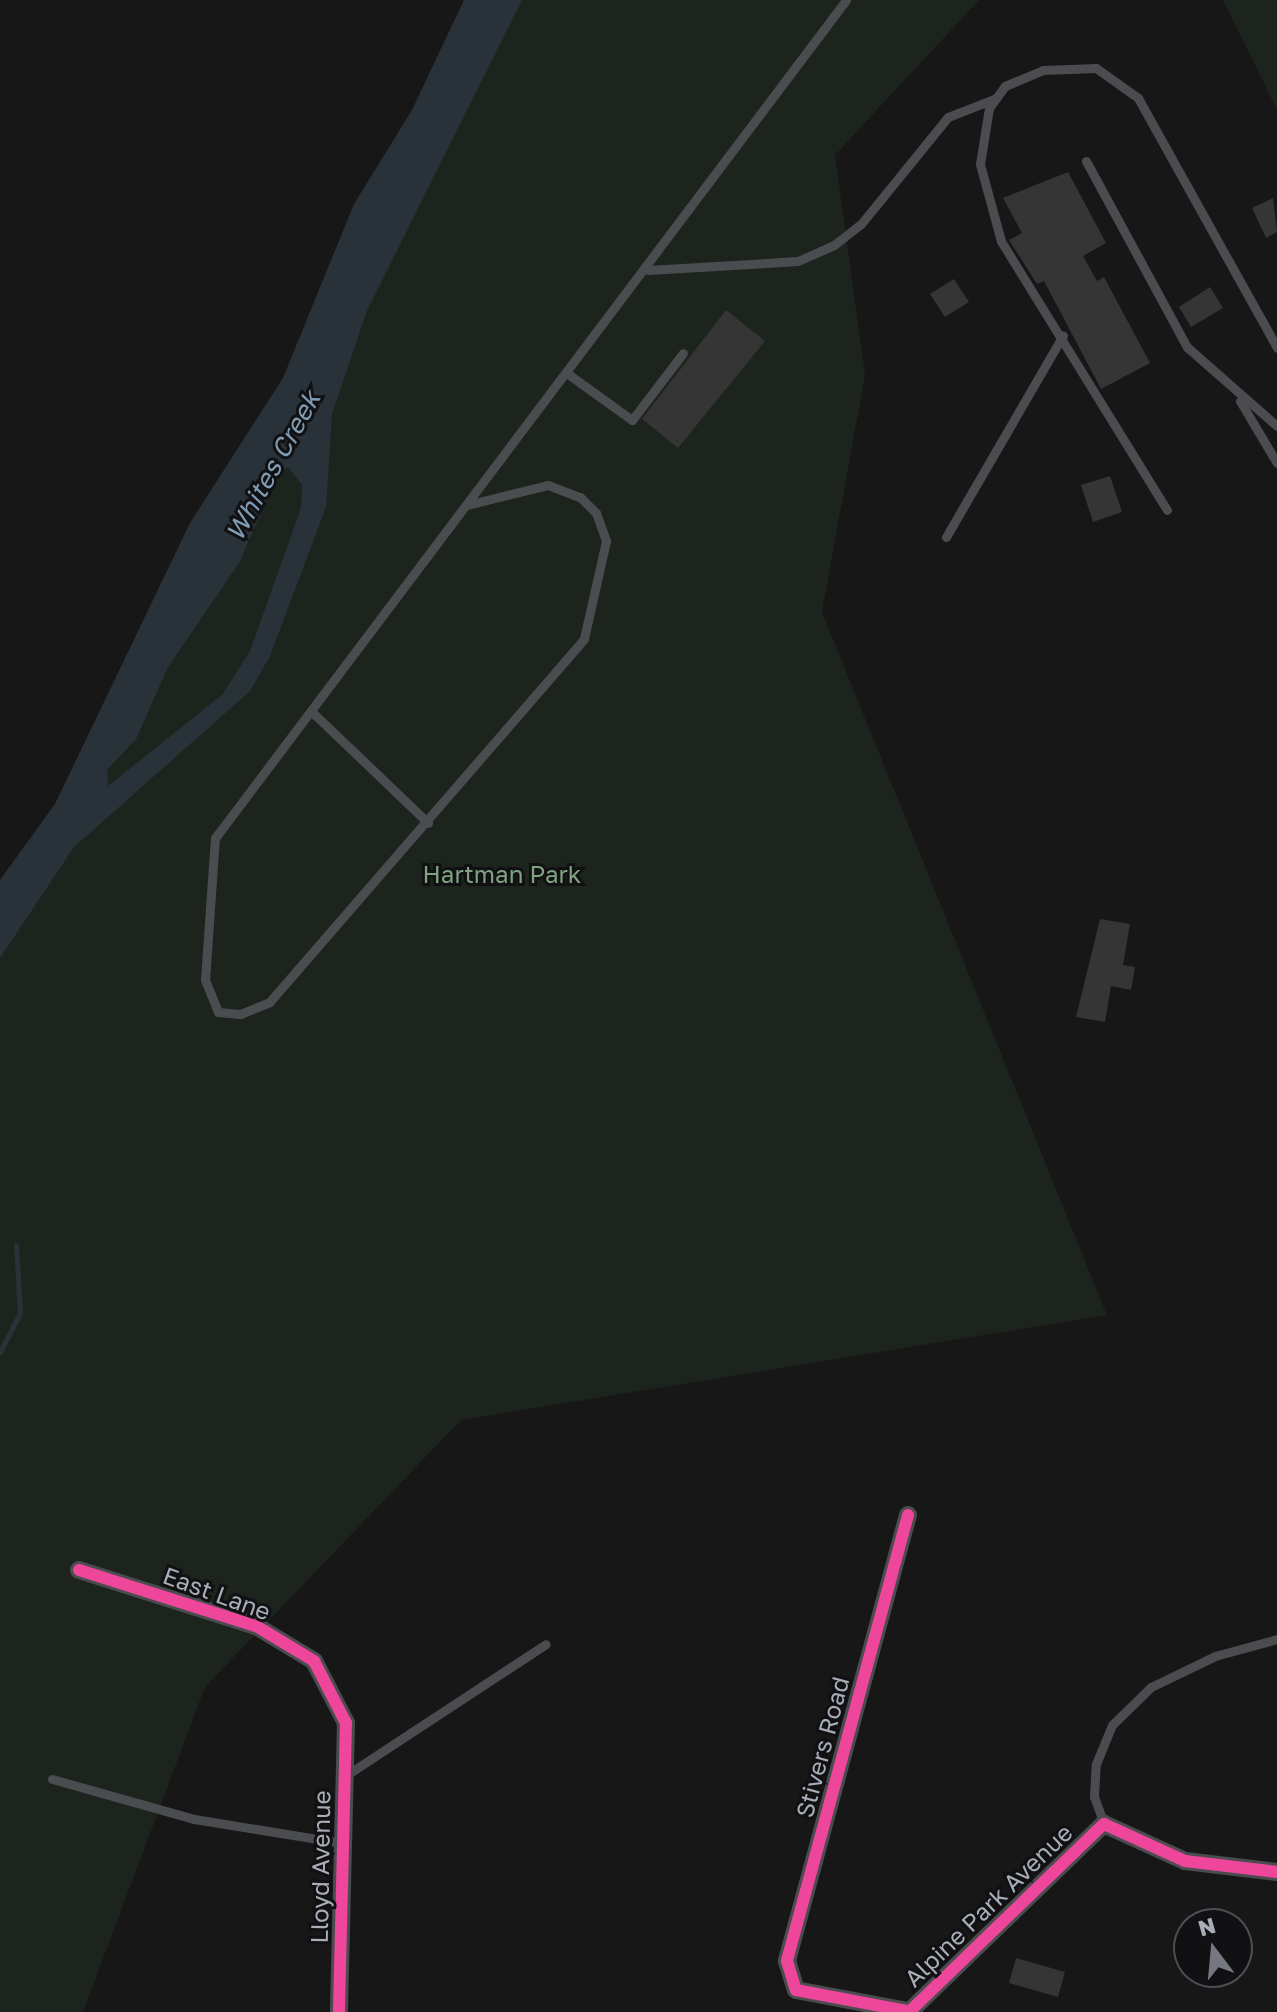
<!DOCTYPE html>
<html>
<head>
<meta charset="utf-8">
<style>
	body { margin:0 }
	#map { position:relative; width:1277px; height:2012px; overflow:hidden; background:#171717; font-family:"Golos Text",sans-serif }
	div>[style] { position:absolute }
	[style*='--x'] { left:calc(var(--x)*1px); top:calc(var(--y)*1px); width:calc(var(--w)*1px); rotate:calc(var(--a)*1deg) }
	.green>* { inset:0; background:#1d241e }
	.water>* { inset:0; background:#2a3239 }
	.stream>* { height:5px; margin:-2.5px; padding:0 2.5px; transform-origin:2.5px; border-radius:2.5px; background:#2a3239 }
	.building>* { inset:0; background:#353536 }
	.lane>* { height:9px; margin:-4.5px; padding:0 4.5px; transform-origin:4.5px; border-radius:4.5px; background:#4b4c50 }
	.street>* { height:18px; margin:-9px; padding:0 9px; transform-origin:9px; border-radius:9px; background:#4b4c50 }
	.cycleway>* { height:12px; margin:-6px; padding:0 6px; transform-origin:6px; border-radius:6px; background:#ed469a }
	span { translate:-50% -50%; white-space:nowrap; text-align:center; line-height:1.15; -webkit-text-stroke:6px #111113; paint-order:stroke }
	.park-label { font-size:24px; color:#7fa381 }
	.street-label { font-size:24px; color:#a8adb8 }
	.water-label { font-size:26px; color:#7f9bb3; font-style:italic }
	.north { position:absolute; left:1173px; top:1908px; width:80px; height:80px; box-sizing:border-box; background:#111113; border:2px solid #4d4f55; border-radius:50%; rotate:344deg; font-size:22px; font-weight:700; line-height:32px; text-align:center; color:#a8adb8 }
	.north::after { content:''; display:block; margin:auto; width:28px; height:36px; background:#757880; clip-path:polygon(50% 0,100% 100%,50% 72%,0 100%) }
</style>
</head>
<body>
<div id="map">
	<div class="green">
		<i style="clip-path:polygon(480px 0,979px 0,835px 155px,865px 375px,822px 612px,1107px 1315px,461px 1420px,205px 1687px,83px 2012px,0 2012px,0 954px)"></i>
		<i style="clip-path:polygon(1223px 0,1277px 0,1277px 110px)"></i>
	</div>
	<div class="water">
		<i style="clip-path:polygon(evenodd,464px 0,522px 0,366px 313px,332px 414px,326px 507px,270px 656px,250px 691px,74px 847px,0 958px,0 880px,55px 804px,190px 523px,283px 378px,354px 204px,412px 110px,464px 0,288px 467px,302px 485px,301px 508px,250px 651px,223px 694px,108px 786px,107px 770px,136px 739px,168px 667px,239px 563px,278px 474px,288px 467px)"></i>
	</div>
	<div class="stream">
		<i style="--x:0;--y:1352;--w:44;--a:-62.9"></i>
		<i style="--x:20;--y:1313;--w:68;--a:-93.4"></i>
	</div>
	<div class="building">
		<i style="clip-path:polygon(1068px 172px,1106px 243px,1083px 256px,1097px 281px,1104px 277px,1150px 363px,1101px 389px,1044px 281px,1037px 284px,1009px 240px,1022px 233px,1003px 198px)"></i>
		<i style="clip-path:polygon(1273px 198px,1277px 232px,1266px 238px,1252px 208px)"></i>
		<i style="clip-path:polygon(954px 279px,969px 302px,945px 317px,930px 294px)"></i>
		<i style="clip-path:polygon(1210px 287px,1223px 308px,1191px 327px,1179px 307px)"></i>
		<i style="clip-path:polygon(726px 310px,765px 341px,678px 448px,642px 419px)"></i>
		<i style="clip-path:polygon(1110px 476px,1122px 512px,1093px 522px,1081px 485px)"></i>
		<i style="clip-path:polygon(1100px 919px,1130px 924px,1123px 965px,1135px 967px,1131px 990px,1111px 986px,1105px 1022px,1076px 1017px)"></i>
		<i style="clip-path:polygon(1016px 1958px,1065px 1972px,1058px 1997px,1009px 1983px)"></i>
	</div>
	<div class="lane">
		<i style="--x:1086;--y:161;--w:212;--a:61.5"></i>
		<i style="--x:1187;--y:347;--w:120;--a:41.3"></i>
		<i style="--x:648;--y:270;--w:150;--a:-3.4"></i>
		<i style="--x:798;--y:261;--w:39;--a:-24"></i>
		<i style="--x:834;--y:245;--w:34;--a:-38"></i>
		<i style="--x:861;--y:224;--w:138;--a:-50.9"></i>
		<i style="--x:948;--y:117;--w:49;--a:-21.4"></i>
		<i style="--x:568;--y:374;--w:79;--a:35.7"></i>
		<i style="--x:632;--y:420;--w:84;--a:-52.7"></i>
		<i style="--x:1240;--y:401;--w:72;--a:59.2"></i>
		<i style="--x:467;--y:505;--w:83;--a:-13.9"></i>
		<i style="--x:548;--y:485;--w:34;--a:21"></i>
		<i style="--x:580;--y:497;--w:23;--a:45"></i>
		<i style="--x:596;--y:513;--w:30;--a:70"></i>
		<i style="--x:606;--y:541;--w:100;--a:102.7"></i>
		<i style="--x:584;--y:639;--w:480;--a:130.9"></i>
		<i style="--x:270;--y:1002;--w:32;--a:158"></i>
		<i style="--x:240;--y:1014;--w:22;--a:-175"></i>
		<i style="--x:218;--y:1012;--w:35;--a:-112"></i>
		<i style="--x:205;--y:980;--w:142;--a:-86"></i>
		<i style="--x:215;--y:838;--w:1049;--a:-53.02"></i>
		<i style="--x:1167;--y:510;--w:316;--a:-121.7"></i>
		<i style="--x:1001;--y:241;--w:80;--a:-105.3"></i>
		<i style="--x:980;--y:164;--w:57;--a:-80.9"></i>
		<i style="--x:989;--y:108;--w:27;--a:-54"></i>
		<i style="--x:1005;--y:86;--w:41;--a:-22.8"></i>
		<i style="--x:1043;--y:70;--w:53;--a:-2.2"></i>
		<i style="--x:1096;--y:68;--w:52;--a:35.5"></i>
		<i style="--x:1138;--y:98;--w:286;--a:60.9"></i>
		<i style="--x:946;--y:537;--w:233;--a:-59.9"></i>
		<i style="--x:311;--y:711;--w:162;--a:43.7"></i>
		<i style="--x:345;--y:1776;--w:240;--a:-33.3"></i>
		<i style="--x:52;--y:1779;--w:148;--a:15.7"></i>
		<i style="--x:194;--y:1819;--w:151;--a:9.2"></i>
		<i style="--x:1104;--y:1824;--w:29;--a:-110"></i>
		<i style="--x:1094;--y:1797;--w:33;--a:-87"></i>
		<i style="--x:1096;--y:1764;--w:42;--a:-67.7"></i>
		<i style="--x:1112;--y:1725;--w:54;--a:-44.3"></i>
		<i style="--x:1151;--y:1687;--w:71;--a:-25.8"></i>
		<i style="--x:1215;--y:1656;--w:64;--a:-15.3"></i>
	</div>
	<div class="street">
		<i style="--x:908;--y:1515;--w:462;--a:105.2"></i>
		<i style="--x:787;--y:1961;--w:30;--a:73"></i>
		<i style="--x:796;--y:1990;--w:118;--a:10.7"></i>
		<i style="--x:79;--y:1570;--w:186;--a:17.6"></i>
		<i style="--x:256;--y:1626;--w:68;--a:31.1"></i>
		<i style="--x:314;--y:1661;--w:70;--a:62.7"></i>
		<i style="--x:346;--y:1723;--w:289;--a:91.4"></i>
		<i style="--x:909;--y:2012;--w:271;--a:-44"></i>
		<i style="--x:1104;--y:1824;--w:89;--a:24.6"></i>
		<i style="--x:1185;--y:1861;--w:93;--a:6.8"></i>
	</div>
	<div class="cycleway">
		<i style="--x:908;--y:1515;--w:462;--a:105.2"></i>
		<i style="--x:787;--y:1961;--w:30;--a:73"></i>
		<i style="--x:796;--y:1990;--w:118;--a:10.7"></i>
		<i style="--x:79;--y:1570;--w:186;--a:17.6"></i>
		<i style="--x:256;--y:1626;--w:68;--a:31.1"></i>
		<i style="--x:314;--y:1661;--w:70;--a:62.7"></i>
		<i style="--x:346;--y:1723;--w:289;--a:91.4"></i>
		<i style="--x:909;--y:2012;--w:271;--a:-44"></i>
		<i style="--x:1104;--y:1824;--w:89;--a:24.6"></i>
		<i style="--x:1185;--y:1861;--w:93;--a:6.8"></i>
	</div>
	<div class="park-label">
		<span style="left:502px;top:874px">Hartman Park</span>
	</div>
	<div class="street-label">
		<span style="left:217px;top:1593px;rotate:20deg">East Lane</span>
		<span style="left:822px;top:1747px;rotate:-75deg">Stivers Road</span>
		<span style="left:320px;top:1867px;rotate:-89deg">Lloyd Avenue</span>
		<span style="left:988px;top:1905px;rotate:-44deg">Alpine Park Avenue</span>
	</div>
	<div class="water-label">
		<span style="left:273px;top:466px;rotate:-61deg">Whites Creek</span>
	</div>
	<div class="north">N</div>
</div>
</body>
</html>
